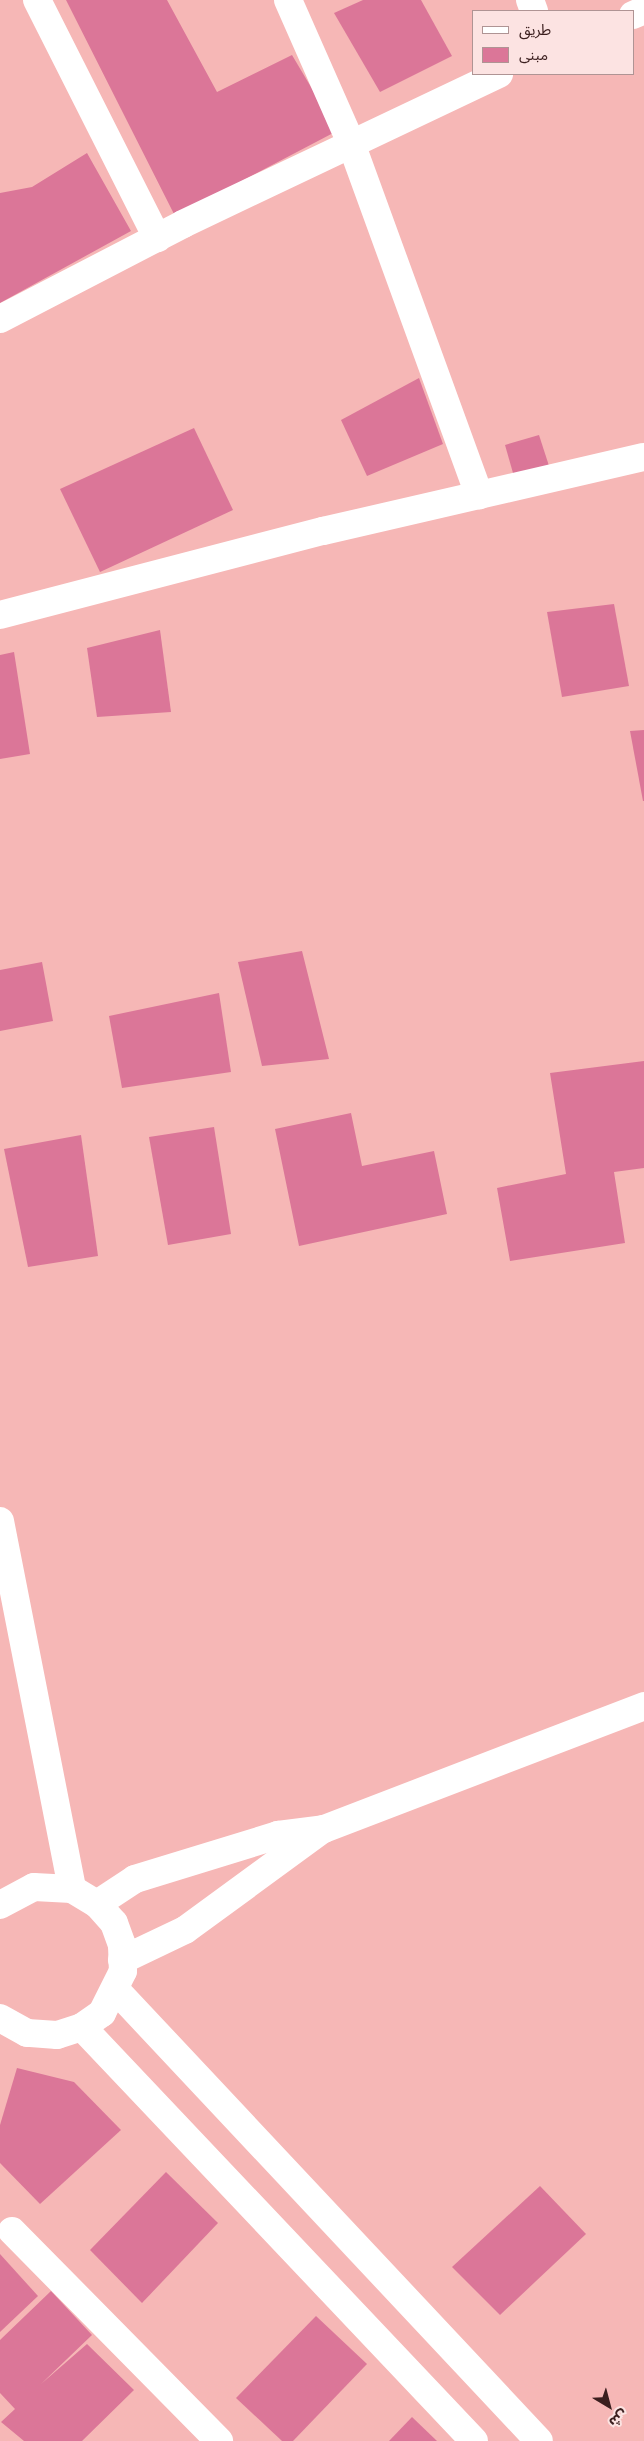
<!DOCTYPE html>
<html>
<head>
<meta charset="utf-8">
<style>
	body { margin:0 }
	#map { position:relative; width:644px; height:2441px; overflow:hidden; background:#f6b7b6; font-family:Georgia,"Noto Sans Arabic",serif }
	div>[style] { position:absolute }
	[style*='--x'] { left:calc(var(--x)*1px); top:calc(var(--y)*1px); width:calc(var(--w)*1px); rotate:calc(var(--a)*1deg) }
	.building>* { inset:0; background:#db7698 }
	.minor>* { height:28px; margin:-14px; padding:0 14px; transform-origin:14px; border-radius:14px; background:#fff }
	.tertiary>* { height:28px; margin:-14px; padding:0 14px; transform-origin:14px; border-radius:14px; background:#fff }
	span { translate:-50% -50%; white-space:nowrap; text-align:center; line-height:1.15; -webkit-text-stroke:4px #fce3e2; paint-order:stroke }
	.legend { position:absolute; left:472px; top:10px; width:162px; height:65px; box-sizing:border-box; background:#fce3e2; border:1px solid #af9494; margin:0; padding:6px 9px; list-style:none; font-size:15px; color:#3b1e1e }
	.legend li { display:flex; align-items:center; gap:10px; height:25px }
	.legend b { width:25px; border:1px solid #af9494 }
	.north { position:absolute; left:584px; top:2381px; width:50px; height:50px; -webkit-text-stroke:4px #fce3e2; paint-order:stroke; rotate:143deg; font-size:14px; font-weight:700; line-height:20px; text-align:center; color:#3b1e1e }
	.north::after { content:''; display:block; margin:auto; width:18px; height:22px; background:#3b1e1e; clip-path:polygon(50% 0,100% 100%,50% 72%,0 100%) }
</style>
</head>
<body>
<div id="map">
	<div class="building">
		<i style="clip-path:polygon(66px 0,167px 0,217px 92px,292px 55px,337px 131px,175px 216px)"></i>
		<i style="clip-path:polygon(363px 0,421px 0,452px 56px,380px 92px,334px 13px)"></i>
		<i style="clip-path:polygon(87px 153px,131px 231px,0 303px,0 193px,32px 187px)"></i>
		<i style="clip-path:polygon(419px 378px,443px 444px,367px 476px,341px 420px)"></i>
		<i style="clip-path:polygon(194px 428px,233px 510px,100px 572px,60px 489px)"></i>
		<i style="clip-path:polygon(539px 435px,550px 469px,515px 480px,505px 445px)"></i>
		<i style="clip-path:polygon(614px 604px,629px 686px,562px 697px,547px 612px)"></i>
		<i style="clip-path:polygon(160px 630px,171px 712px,97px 717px,87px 648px)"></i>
		<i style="clip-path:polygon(14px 652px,30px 754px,0 759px,0 655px)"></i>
		<i style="clip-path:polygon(644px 730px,644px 801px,643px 801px,630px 731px)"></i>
		<i style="clip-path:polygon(302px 951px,329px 1059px,262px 1066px,238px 962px)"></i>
		<i style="clip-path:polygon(42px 962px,53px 1021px,0 1031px,0 970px)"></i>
		<i style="clip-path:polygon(219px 993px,231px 1072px,122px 1088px,109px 1016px)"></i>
		<i style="clip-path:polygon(644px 1061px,644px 1168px,614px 1172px,625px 1243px,510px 1261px,497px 1188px,566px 1174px,550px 1073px)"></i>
		<i style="clip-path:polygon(351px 1113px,362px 1166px,434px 1151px,447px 1214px,299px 1246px,275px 1129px)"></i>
		<i style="clip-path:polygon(214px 1127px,231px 1234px,168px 1245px,149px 1137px)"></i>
		<i style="clip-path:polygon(81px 1135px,98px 1256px,28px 1267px,4px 1149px)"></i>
		<i style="clip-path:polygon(17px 2068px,74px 2082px,121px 2130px,40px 2204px,0 2163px,0 2125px)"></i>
		<i style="clip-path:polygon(166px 2172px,218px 2223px,142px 2303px,90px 2250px)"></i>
		<i style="clip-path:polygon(540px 2186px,586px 2234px,500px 2315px,452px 2267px)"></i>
		<i style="clip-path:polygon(0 2254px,38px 2296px,0 2332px)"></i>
		<i style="clip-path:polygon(51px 2291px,92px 2335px,41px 2384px,87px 2344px,134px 2390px,82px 2441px,24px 2441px,1px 2422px,15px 2409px,0 2393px,0 2340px)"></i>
		<i style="clip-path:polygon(316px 2316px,367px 2364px,293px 2441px,282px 2441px,236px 2398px)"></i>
		<i style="clip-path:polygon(412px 2417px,437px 2441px,389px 2441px)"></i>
	</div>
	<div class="minor">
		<i style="--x:37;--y:0;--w:267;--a:63.2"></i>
		<i style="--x:288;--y:0;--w:156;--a:66.2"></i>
		<i style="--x:351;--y:143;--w:375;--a:70"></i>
		<i style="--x:530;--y:0;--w:12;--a:70"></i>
		<i style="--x:633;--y:15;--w:12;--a:-24"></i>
		<i style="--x:0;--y:319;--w:206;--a:-27.4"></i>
		<i style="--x:183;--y:224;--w:350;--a:-25.4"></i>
		<i style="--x:0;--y:615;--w:334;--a:-14.6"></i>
		<i style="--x:323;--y:531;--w:329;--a:-13"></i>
		<i style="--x:97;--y:1904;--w:45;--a:-33.3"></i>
		<i style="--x:135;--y:1879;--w:150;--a:-17.1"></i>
		<i style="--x:278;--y:1835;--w:46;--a:-7.4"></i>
		<i style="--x:324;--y:1829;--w:343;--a:-21"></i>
		<i style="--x:122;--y:1960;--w:70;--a:-25.5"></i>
		<i style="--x:185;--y:1930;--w:171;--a:-36.2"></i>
		<i style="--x:116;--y:1990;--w:618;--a:46.83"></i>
		<i style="--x:82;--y:2027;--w:570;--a:46.56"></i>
		<i style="--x:12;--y:2231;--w:295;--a:45.4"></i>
	</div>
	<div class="tertiary">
		<i style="--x:0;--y:1521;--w:375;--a:78.9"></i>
		<i style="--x:0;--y:1905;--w:38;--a:-28"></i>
		<i style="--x:34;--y:1887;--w:38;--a:3"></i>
		<i style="--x:72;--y:1889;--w:29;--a:31"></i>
		<i style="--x:97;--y:1904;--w:25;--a:48"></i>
		<i style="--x:114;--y:1923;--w:23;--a:70"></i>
		<i style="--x:122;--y:1945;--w:26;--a:88"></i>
		<i style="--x:123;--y:1971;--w:47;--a:116.6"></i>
		<i style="--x:102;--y:2013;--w:24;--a:145"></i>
		<i style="--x:82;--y:2027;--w:26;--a:162"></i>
		<i style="--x:57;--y:2035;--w:30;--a:-176"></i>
		<i style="--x:27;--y:2033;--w:31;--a:-151"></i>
	</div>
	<ul class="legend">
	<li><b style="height:6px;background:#fff"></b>طريق</li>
	<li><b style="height:14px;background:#db7698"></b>مبنى</li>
	</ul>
	<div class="north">ش</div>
</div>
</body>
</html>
